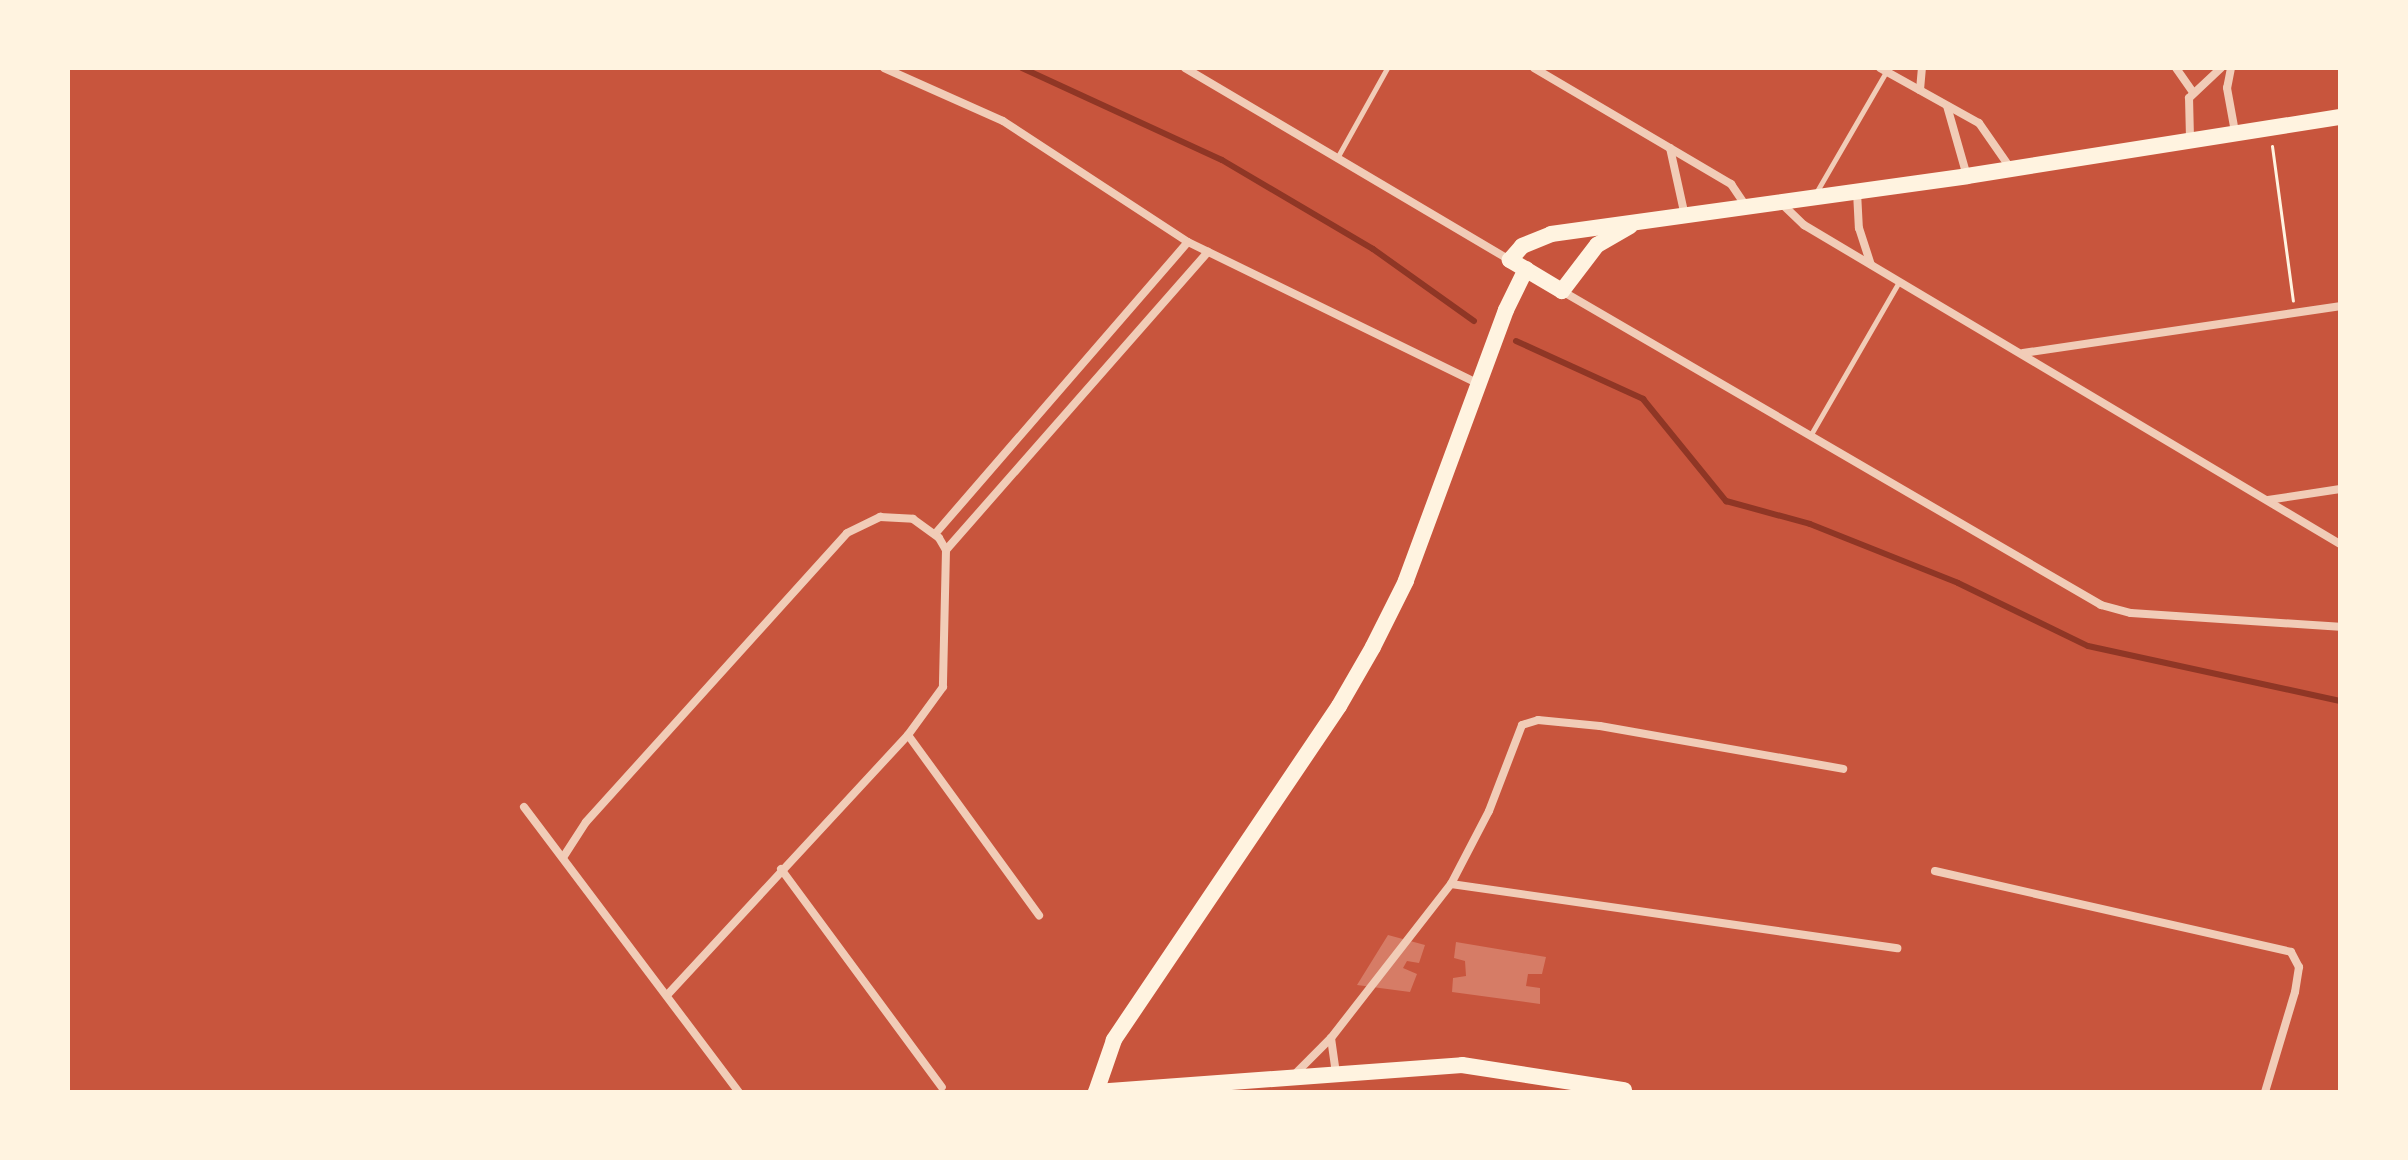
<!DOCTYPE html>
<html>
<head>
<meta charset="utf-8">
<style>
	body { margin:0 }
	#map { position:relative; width:2408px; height:1160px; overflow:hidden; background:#c8553d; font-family:"Asap Condensed",sans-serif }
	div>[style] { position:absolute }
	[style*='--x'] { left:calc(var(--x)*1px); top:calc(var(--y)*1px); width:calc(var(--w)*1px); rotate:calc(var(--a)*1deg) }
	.stream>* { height:6px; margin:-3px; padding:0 3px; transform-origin:3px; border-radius:3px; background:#8f3625 }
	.building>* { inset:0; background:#d67c66 }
	.path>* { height:3px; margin:-1.5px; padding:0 1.5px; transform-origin:1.5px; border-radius:1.5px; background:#fff3e0 }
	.service>* { height:5px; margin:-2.5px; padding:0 2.5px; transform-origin:2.5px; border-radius:2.5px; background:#f1ccb7 }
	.minor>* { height:8px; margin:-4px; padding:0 4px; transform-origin:4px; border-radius:4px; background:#f1ccb7 }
	.secondary>* { height:16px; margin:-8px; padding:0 8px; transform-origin:8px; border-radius:8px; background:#fff3e0 }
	span { translate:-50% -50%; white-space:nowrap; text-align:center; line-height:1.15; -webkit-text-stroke:8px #fff3e0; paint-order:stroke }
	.frame { position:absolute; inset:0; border:70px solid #fff3e0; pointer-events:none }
</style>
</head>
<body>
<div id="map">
	<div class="stream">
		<i style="--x:1022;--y:68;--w:220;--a:24.7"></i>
		<i style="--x:1222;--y:160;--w:175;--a:30.5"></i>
		<i style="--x:1373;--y:249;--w:124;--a:35.5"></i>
		<i style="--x:1516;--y:341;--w:140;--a:24.5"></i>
		<i style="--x:1643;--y:399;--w:132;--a:50.9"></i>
		<i style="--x:1726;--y:501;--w:87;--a:15.3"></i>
		<i style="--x:1810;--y:524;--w:159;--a:21.7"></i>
		<i style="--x:1958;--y:583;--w:144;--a:25.9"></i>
		<i style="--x:2088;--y:646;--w:258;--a:12.3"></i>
	</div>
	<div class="building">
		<i style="clip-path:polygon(1388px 935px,1425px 945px,1419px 963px,1407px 961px,1403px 968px,1417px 974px,1410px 992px,1357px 985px)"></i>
		<i style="clip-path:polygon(1456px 942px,1546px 957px,1542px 974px,1528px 974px,1526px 986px,1540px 988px,1540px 1004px,1452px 992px,1453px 978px,1466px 976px,1465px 961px,1454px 958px)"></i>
	</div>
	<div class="path">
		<i style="--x:2272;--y:146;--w:156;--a:82.3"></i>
	</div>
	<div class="service">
		<i style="--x:1337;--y:158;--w:103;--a:-60.9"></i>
		<i style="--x:1817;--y:191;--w:138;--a:-59.9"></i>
		<i style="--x:1810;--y:436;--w:178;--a:-60"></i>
	</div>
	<div class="minor">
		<i style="--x:884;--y:68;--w:130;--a:24"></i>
		<i style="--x:1003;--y:121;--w:221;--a:33.2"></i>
		<i style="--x:1188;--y:242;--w:324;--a:26"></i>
		<i style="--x:1185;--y:68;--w:377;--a:30.6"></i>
		<i style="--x:1534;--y:68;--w:229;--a:30.5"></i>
		<i style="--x:1731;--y:184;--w:29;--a:56"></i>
		<i style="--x:1880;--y:68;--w:113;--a:29.1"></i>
		<i style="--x:1979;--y:123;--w:56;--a:55.2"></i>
		<i style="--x:2176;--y:68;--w:29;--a:55"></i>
		<i style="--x:2231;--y:68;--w:20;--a:101"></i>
		<i style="--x:2227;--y:88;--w:45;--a:79.7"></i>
		<i style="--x:1920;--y:90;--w:22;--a:-85"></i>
		<i style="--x:1947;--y:106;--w:73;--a:74.1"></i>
		<i style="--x:2190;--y:138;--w:40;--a:-91.4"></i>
		<i style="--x:2189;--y:98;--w:44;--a:-43.2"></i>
		<i style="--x:1670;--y:148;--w:70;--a:77.6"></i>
		<i style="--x:1857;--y:192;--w:36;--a:87"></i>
		<i style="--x:1859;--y:228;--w:38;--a:72"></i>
		<i style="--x:1781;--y:203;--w:32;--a:44"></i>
		<i style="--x:1804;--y:225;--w:624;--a:30.76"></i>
		<i style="--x:1562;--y:291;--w:624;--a:30.22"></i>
		<i style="--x:2101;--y:605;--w:31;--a:15"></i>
		<i style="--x:2131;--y:613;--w:209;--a:3.8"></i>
		<i style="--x:2023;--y:353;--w:320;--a:-8.4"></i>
		<i style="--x:2268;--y:500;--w:73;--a:-8.7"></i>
		<i style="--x:935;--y:534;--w:386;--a:-49.1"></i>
		<i style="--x:946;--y:550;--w:397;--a:-48.7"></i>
		<i style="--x:908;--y:735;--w:223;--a:54"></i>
		<i style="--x:524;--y:807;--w:357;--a:53"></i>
		<i style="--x:564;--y:856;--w:40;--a:-57.1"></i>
		<i style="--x:586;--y:822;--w:389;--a:-47.9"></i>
		<i style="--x:847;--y:533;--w:37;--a:-26"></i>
		<i style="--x:880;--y:517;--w:33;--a:3"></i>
		<i style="--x:913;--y:519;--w:32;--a:36"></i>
		<i style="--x:939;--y:538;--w:14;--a:60"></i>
		<i style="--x:946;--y:550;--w:137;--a:91.3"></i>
		<i style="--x:943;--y:687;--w:59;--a:126.1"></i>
		<i style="--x:908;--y:735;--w:352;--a:132.8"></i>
		<i style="--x:781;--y:869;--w:271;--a:53.6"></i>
		<i style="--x:1935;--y:871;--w:365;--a:12.8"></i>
		<i style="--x:2291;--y:952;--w:17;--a:62"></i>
		<i style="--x:2299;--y:967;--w:25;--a:99"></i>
		<i style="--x:2295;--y:992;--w:104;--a:106.7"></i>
		<i style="--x:1451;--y:884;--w:451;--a:8.2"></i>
		<i style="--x:1331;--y:1038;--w:34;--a:82"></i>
		<i style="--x:1295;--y:1074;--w:51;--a:-45"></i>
		<i style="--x:1331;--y:1038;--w:195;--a:-52.1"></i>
		<i style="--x:1451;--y:884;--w:82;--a:-62.5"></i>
		<i style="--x:1489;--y:811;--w:92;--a:-69"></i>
		<i style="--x:1522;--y:725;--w:17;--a:-17"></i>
		<i style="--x:1538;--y:720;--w:62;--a:5.5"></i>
		<i style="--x:1600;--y:726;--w:247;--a:10"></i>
	</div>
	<div class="secondary">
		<i style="--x:1630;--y:226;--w:38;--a:150"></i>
		<i style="--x:1597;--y:245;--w:58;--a:127.3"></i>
		<i style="--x:1562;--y:291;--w:61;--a:-149.2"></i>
		<i style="--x:1510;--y:260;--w:18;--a:-49"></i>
		<i style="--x:1522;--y:246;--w:31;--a:-22"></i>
		<i style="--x:1551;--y:234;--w:420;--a:-7.9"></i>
		<i style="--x:1967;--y:176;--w:378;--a:-9"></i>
		<i style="--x:1526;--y:269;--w:46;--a:116"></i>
		<i style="--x:1506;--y:310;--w:289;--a:110.3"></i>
		<i style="--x:1406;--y:581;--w:74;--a:116.6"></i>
		<i style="--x:1373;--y:647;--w:68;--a:120"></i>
		<i style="--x:1339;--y:706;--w:403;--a:124"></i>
		<i style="--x:1114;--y:1040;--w:55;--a:109.1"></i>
		<i style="--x:1096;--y:1092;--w:367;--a:-4.2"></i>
		<i style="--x:1462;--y:1065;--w:164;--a:8.8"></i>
	</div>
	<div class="frame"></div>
</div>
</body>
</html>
